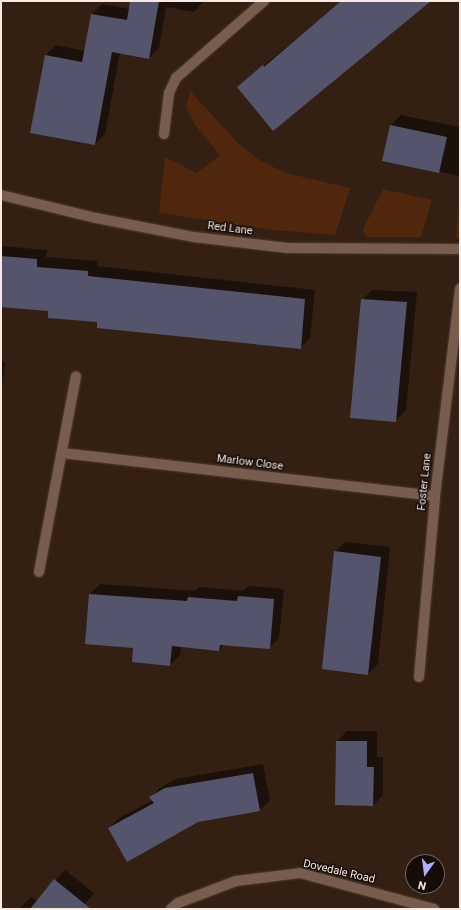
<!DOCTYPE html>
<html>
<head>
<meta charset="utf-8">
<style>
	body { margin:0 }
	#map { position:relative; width:461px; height:910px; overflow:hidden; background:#341f13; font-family:Roboto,sans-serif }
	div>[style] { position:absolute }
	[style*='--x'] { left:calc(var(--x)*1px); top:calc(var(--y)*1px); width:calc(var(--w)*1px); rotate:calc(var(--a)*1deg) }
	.green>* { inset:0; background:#50270c }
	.shadow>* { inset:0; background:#0007 }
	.building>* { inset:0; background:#54546c }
	.roads { filter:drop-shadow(0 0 1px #4f3b30) drop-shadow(0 0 1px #4f3b30) }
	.minor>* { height:10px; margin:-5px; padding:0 5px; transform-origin:5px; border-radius:5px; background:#785c4d }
	.tertiary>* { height:10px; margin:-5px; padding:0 5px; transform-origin:5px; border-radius:5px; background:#785c4d }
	span { translate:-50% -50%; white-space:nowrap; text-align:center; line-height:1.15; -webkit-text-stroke:3px #150c07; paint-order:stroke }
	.street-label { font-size:11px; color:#f8e9e1 }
	.frame { position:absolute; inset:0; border:2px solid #f8e9e1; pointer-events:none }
	.north { position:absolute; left:405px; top:854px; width:40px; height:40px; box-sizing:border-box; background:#150c07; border:1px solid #70645e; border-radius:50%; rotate:194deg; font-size:11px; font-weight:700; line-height:16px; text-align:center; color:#f8e9e1 }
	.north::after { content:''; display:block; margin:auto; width:14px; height:18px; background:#afaefa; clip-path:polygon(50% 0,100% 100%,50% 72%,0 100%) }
</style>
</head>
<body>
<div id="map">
	<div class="green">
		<i style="clip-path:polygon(190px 91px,239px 144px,259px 160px,286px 173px,350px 188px,335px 235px,274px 230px,159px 213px,165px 157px,197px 173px,220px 155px,194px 124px,186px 107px)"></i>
		<i style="clip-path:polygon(383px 189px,432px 200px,421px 237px,366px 237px,363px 229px)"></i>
		<i style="clip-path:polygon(458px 206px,460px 238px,456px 238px)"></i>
	</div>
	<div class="shadow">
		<i style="clip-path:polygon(131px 1px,204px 1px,194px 12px,166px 7px,159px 48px,149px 58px,120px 52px,105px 134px,95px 144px,46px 55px,56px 45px,85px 51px,92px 14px,102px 4px,130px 9px)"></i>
		<i style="clip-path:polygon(342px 1px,429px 1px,274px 129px,238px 87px)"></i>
		<i style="clip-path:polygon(401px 115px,460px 127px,460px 176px,383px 161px,391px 125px)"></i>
		<i style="clip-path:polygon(1px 246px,47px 250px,46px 257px,98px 261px,97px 266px,315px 290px,310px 338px,300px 348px,98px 321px,49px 310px,1px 306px)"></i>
		<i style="clip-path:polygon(372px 290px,417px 292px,406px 410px,396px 420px,362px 300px)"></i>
		<i style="clip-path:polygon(1px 361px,5px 362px,1px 394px)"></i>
		<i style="clip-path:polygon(345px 542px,390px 547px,378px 664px,368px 674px,335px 552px)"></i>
		<i style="clip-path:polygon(100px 584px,195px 591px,199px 587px,243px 591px,249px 586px,284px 589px,279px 638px,269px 648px,224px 644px,219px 650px,181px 646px,180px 655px,170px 665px,135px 647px,90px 594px)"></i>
		<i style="clip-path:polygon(347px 731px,377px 731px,377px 757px,383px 757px,383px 795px,373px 805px,337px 741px)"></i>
		<i style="clip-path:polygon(263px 764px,270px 800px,260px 810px,109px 828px,119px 818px,153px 800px,151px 797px,161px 787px,176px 779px)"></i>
		<i style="clip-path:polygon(65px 870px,94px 893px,81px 909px,19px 909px,31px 897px,37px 901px)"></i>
	</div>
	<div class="building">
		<i style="clip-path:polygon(130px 1px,159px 1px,149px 59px,112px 52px,95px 145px,30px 133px,45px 55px,82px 62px,91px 14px,127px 20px)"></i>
		<i style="clip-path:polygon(341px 1px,431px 1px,273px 131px,237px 87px,263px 65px,264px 67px)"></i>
		<i style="clip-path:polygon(390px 125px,447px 137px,439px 173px,382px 161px)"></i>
		<i style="clip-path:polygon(1px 256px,37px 259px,37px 267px,88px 271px,88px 276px,305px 299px,301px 349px,97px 328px,97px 322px,48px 318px,48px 311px,1px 307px)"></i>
		<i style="clip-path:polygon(361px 299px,407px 302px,396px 422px,350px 418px)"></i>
		<i style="clip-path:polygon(334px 551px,381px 557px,368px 675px,322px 669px)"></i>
		<i style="clip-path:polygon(89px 594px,187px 601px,188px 597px,237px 601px,238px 596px,274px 599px,270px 649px,220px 645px,219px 651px,172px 646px,170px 666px,132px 662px,133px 648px,85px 644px)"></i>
		<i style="clip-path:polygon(336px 741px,367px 741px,367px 767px,374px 767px,373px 806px,335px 805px)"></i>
		<i style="clip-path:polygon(253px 773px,260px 811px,198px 822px,127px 862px,108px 828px,154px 803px,149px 797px,165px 788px)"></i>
		<i style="clip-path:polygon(54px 879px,91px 909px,30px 909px)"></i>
	</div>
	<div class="roads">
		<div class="minor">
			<i style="--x:164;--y:134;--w:41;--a:-83"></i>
			<i style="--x:169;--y:93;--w:17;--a:-65"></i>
			<i style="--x:176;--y:78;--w:117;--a:-41.2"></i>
			<i style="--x:63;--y:453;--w:374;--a:6.6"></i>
			<i style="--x:39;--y:572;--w:199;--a:-79.3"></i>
			<i style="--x:419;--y:677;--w:182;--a:-84.9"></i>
			<i style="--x:435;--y:496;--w:209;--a:-83.1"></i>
			<i style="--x:171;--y:909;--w:9;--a:-41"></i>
			<i style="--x:178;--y:903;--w:62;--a:-20.8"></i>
			<i style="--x:236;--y:881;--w:64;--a:-7.1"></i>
			<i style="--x:300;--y:873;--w:139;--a:15"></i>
		</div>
		<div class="tertiary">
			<i style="--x:1;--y:195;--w:98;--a:13.6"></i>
			<i style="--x:96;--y:218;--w:100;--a:11"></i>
			<i style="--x:194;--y:237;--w:94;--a:6.7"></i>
			<i style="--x:287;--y:248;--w:173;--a:0.3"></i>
		</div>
	</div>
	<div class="street-label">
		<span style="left:230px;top:229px;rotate:7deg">Red Lane</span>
		<span style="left:250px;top:463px;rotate:7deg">Marlow Close</span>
		<span style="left:425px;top:482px;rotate:-84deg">Foster Lane</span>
		<span style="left:339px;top:872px;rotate:13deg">Dovedale Road</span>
	</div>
	<div class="frame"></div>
	<div class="north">N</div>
</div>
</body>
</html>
